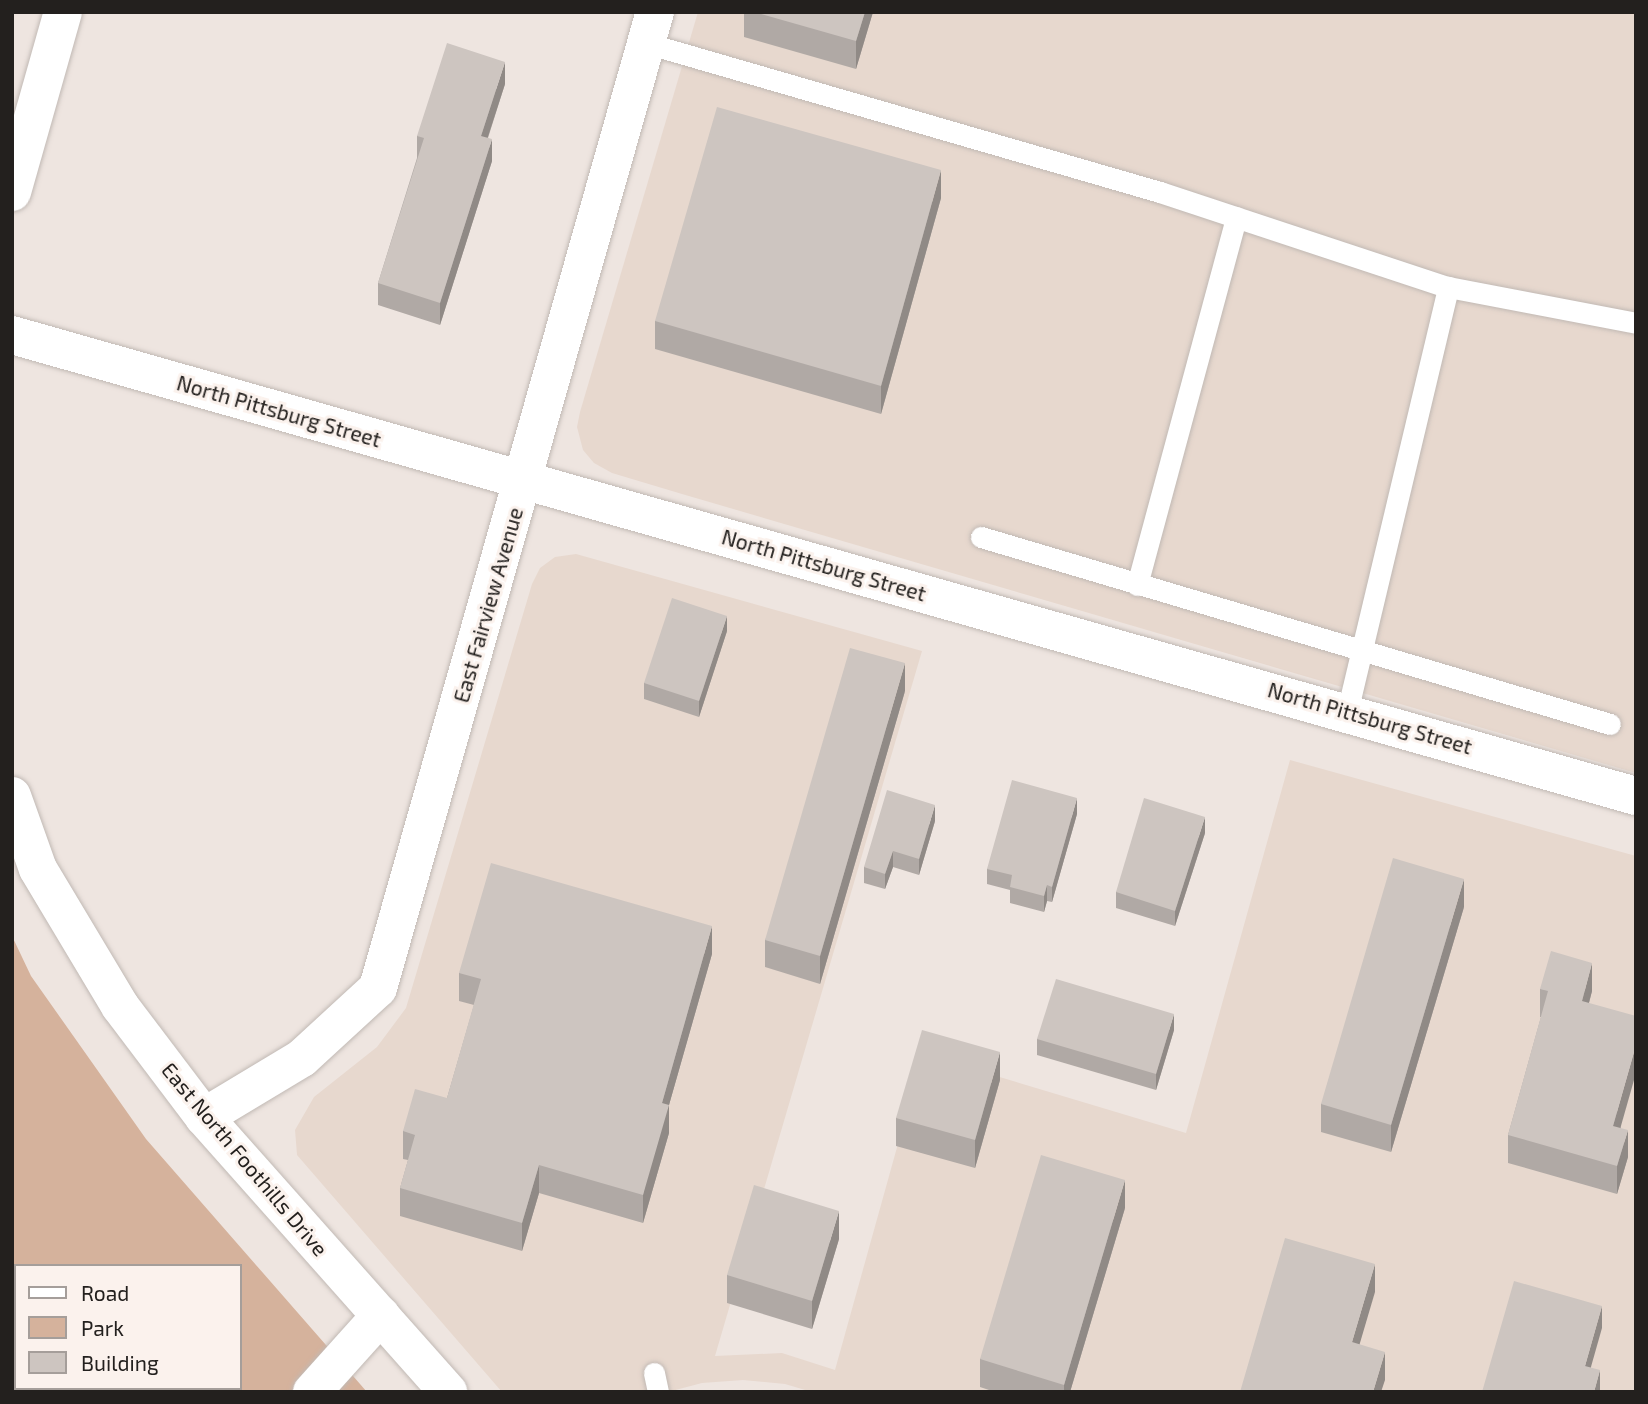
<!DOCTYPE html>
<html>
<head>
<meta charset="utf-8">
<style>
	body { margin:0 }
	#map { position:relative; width:1648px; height:1404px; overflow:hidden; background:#eee5e0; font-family:"Exo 2",sans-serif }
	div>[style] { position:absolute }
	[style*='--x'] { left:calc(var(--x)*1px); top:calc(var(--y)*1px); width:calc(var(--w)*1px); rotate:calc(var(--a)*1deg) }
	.built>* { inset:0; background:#e7d8ce }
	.green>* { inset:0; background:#d5b29c }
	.roads { filter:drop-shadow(0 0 2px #c1b9b4) drop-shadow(0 0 2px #c1b9b4) }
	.service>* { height:21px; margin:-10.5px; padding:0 10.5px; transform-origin:10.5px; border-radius:10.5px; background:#fff }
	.minor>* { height:38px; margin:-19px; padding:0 19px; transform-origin:19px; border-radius:19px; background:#fff }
	.secondary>* { height:38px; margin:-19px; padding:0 19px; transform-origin:19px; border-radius:19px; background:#fff }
	.wall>* { inset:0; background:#b0a9a5 }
	.shaded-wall>* { inset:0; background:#908a86 }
	.building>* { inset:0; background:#cdc5c0 }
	span { translate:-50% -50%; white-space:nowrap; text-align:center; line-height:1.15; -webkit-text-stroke:6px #fbf2ed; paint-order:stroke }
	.street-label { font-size:21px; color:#23201e }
	.frame { position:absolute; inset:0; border:14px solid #23201e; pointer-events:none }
	.legend { position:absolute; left:14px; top:1264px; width:228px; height:126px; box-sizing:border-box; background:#fbf2ed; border:2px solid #a59e9a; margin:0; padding:9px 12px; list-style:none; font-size:21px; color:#23201e }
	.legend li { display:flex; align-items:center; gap:14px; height:35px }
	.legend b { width:35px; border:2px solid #a59e9a }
</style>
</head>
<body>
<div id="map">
	<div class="built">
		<i style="clip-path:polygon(698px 12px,1636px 12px,1636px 773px,682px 494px,612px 473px,594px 463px,583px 450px,577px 427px,580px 412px)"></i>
		<i style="clip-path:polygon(576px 554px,922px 651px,715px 1356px,782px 1353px,835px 1370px,923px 1054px,1186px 1133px,1290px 760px,1636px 856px,1636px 1392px,812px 1392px,785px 1384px,743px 1380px,702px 1383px,668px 1392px,502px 1392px,297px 1155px,295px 1130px,314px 1097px,377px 1047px,406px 1008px,532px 584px,540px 568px,555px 557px)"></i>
	</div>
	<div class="green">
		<i style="clip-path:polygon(evenodd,12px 936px,31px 976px,146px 1139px,367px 1392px,12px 1392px,12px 936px,16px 1266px,240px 1266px,240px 1388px,16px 1388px,16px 1266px)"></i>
	</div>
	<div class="roads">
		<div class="service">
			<i style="--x:646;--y:43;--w:535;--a:16.17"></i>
			<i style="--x:1160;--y:192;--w:303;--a:18.3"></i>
			<i style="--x:981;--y:537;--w:656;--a:16.56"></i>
			<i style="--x:1137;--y:585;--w:381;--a:-74.9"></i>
			<i style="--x:1347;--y:712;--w:437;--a:-76.6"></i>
			<i style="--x:1448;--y:287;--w:191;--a:10.8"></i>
			<i style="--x:654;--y:1373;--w:19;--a:78"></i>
		</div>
		<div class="minor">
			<i style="--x:12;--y:335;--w:1688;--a:15.85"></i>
			<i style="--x:204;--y:1117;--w:114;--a:-31"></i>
			<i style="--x:302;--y:1058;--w:103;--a:-42.6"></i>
			<i style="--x:378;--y:988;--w:1015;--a:-74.16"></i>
			<i style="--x:312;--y:1392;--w:103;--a:-48.1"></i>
		</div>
		<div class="secondary">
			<i style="--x:12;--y:192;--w:187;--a:-74.2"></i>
			<i style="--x:12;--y:796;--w:77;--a:70.4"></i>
			<i style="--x:38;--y:869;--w:160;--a:59.1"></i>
			<i style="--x:120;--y:1006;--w:139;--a:52.9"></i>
			<i style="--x:204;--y:1117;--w:368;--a:48.4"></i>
		</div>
	</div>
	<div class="wall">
		<i style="clip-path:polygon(744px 12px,873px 12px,856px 69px,744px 37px)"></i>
		<i style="clip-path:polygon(505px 84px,488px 138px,492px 161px,440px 325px,378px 305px,378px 283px,417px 158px,417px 136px)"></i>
		<i style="clip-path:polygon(941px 198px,881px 414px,655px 349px,655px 321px)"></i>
		<i style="clip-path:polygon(727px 631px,699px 717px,644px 699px,644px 683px)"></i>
		<i style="clip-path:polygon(905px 691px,820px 984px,765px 967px,765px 940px)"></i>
		<i style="clip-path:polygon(1077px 814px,1052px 902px,1047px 901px,1044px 912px,1010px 903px,1010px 890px,987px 884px,987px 869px)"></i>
		<i style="clip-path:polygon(935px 821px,919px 875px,893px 867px,885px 889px,864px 883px,864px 867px)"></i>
		<i style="clip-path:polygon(1205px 833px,1175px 926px,1116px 908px,1116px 892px)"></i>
		<i style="clip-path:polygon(1464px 907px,1391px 1152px,1321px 1132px,1321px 1104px)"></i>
		<i style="clip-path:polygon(712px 954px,669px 1105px,669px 1133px,643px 1223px,539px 1193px,522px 1251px,400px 1216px,400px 1188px,408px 1160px,403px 1159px,403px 1131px,447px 1098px,474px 1005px,459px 1001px,459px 973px)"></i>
		<i style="clip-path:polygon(1540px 989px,1592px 991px,1589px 1003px,1628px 1157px,1617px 1194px,1508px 1163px,1508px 1135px,1541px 1017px,1540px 1017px)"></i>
		<i style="clip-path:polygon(1174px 1030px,1156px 1090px,1037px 1055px,1037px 1039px)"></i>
		<i style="clip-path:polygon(1000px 1080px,975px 1168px,896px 1146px,896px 1118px)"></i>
		<i style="clip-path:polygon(1125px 1208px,1070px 1392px,995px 1392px,980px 1387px,980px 1359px)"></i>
		<i style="clip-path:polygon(839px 1239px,812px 1329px,727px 1303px,727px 1275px)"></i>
	</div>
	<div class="shaded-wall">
		<i style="clip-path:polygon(865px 12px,873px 12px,856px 69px,856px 41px)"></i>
		<i style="clip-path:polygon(505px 62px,505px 84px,481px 158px,481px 136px)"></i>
		<i style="clip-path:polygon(492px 139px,492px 161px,440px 325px,440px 303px)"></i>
		<i style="clip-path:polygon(941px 170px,941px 198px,881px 414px,881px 386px)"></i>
		<i style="clip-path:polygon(727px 616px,727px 631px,699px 717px,699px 701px)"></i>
		<i style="clip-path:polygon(905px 663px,905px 691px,820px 984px,820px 956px)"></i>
		<i style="clip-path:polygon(1077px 798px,1077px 814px,1052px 902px,1052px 887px)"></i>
		<i style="clip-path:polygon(935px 805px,935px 821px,919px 875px,919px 859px)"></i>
		<i style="clip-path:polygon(1205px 817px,1205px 833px,1175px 926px,1175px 911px)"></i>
		<i style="clip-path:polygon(893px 851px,893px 867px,885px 889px,885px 874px)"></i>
		<i style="clip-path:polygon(1464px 879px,1464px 907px,1391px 1152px,1391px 1125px)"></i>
		<i style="clip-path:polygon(1047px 885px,1047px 901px,1044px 912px,1044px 896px)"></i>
		<i style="clip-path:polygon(712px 926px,712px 954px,669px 1105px,669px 1133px,643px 1223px,643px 1195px,662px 1103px)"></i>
		<i style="clip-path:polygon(1592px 963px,1592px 991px,1582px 1029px,1582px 1001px)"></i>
		<i style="clip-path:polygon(1174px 1014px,1174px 1030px,1156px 1090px,1156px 1074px)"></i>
		<i style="clip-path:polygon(1636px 1045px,1636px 1073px,1613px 1154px,1613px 1126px)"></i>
		<i style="clip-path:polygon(1000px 1052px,1000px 1080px,975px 1168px,975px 1140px)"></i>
		<i style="clip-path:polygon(1628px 1130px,1628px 1157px,1617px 1194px,1617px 1166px)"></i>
		<i style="clip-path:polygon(539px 1165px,539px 1193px,522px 1251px,522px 1223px)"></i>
		<i style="clip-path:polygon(1125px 1180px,1125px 1208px,1070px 1392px,1064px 1392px,1064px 1385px)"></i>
		<i style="clip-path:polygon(839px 1211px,839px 1239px,812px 1329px,812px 1301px)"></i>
		<i style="clip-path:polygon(1375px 1264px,1375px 1292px,1352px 1370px,1352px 1342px)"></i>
		<i style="clip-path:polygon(1602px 1306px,1602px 1328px,1585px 1388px,1585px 1366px)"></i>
		<i style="clip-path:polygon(1385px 1352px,1385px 1380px,1381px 1392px,1373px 1392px)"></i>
		<i style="clip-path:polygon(1600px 1370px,1600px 1392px,1594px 1392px)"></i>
	</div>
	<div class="building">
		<i style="clip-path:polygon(754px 12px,865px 12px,856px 41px)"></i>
		<i style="clip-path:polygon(447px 43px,505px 62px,481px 136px,492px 139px,440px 303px,378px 283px,424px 138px,417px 136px)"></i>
		<i style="clip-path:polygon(717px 107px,941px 170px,881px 386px,655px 321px)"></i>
		<i style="clip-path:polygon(672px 598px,727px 616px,699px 701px,644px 683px)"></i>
		<i style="clip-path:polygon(850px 648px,905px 663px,820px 956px,765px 940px)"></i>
		<i style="clip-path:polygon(1012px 780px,1077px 798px,1052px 887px,1047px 885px,1044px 896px,1010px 887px,1012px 875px,987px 869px)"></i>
		<i style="clip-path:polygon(887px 790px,935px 805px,919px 859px,893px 851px,885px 874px,864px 867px)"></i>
		<i style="clip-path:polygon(1144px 798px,1205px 817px,1175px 911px,1116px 892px)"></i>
		<i style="clip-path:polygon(1393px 858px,1464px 879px,1391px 1125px,1321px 1104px)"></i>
		<i style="clip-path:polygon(491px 863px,712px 926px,662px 1103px,669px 1105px,643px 1195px,539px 1165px,522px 1223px,400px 1188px,415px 1135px,403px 1131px,415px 1089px,447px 1098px,481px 979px,459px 973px)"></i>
		<i style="clip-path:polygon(1551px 951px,1592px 963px,1582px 1001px,1636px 1016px,1636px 1045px,1613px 1126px,1628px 1130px,1617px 1166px,1508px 1135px,1548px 991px,1540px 989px)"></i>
		<i style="clip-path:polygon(1056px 979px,1174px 1014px,1156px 1074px,1037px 1039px)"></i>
		<i style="clip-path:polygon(922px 1030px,1000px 1052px,975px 1140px,896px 1118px)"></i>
		<i style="clip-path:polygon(1041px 1155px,1125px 1180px,1064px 1385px,980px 1359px)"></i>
		<i style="clip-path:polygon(754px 1185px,839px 1211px,812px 1301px,727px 1275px)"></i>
		<i style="clip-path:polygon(1285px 1238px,1375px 1264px,1352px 1342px,1385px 1352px,1373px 1392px,1240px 1392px)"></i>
		<i style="clip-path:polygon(1514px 1281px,1602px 1306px,1585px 1366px,1600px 1370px,1594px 1392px,1482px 1392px)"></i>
	</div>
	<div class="street-label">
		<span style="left:279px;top:411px;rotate:16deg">North Pittsburg Street</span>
		<span style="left:824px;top:565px;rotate:16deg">North Pittsburg Street</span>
		<span style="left:488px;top:605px;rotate:-74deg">East Fairview Avenue</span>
		<span style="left:1370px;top:718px;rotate:16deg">North Pittsburg Street</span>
		<span style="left:245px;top:1159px;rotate:50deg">East North Foothills Drive</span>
	</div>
	<div class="frame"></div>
	<ul class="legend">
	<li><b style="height:9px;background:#fff"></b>Road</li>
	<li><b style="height:19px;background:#d5b29c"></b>Park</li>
	<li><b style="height:19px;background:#cdc5c0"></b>Building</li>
	</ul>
</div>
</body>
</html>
